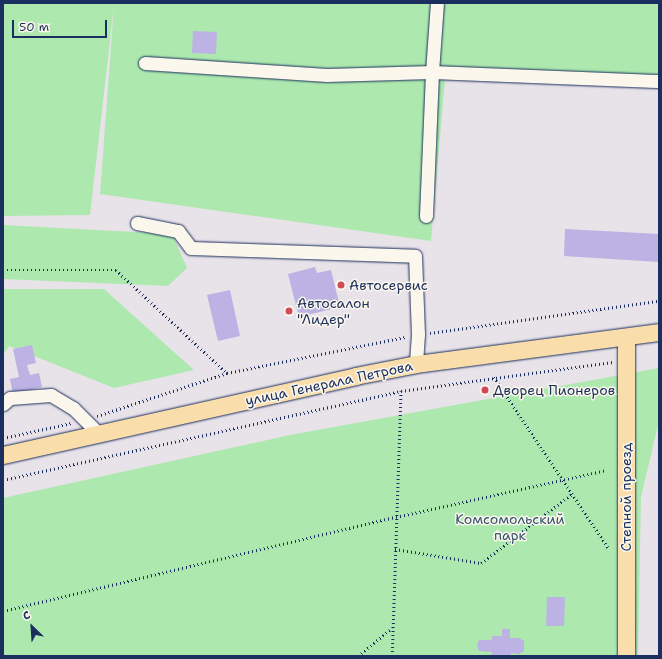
<!DOCTYPE html>
<html>
<head>
<meta charset="utf-8">
<style>
	body { margin:0 }
	#map { position:relative; width:662px; height:659px; overflow:hidden; background:#e8e2e9; font-family:"Shantell Sans",sans-serif }
	div>[style] { position:absolute }
	[style*='--x'] { left:calc(var(--x)*1px); top:calc(var(--y)*1px); width:calc(var(--w)*1px); rotate:calc(var(--a)*1deg) }
	.green>* { inset:0; background:#ade9af }
	.building>* { inset:0; background:#bcb2e3 }
	.path>* { height:2.5px; margin-top:-1.25px; transform-origin:0; background:repeating-linear-gradient(90deg,#1b2f5e 0 1px,transparent 0 4px) }
	.roads { filter:drop-shadow(0 0 1px #1b2f5e) drop-shadow(0 0 1px #1b2f5e) }
	.minor>* { height:13px; margin:-6.5px; padding:0 6.5px; transform-origin:6.5px; border-radius:6.5px; background:#fbf7ec }
	.major>* { height:17px; margin:-8.5px; padding:0 8.5px; transform-origin:8.5px; border-radius:8.5px; background:#f9deab }
	.dots>* { width:11px; height:11px; translate:-50% -50%; box-sizing:border-box; border:2px solid #fbf7ec; border-radius:50% }
	span { translate:-50% -50%; white-space:nowrap; text-align:center; line-height:1.15; -webkit-text-stroke:3px #fbf7ec; paint-order:stroke }
	.poi-label { font-size:14px; color:#1b2f5e }
	.left { translate:0 -50%; text-align:left }
	.street-label { font-size:14px; color:#1b2f5e }
	.park-label { font-size:14px; color:#38546e }
	.frame { position:absolute; inset:0; border:4px solid #1b2f5e; pointer-events:none }
	.north { position:absolute; left:12px; top:607px; width:40px; height:40px; -webkit-text-stroke:3px #fbf7ec; paint-order:stroke; rotate:335deg; font-size:11px; font-weight:700; line-height:16px; text-align:center; color:#1b2f5e }
	.north::after { content:''; display:block; margin:auto; width:14px; height:18px; background:#1b2f5e; clip-path:polygon(50% 0,100% 100%,50% 72%,0 100%) }
	.scale { position:absolute; left:12px; top:20px; width:95px; height:18px; box-sizing:border-box; border:2px solid #1b2f5e; border-top:0; padding-left:5px; font-size:12px; line-height:14px; white-space:nowrap; color:#1b2f5e; -webkit-text-stroke:3px #fbf7ec; paint-order:stroke }
</style>
</head>
<body>
<div id="map">
	<div class="green">
		<i style="clip-path:polygon(3px 3px,659px 3px,659px 85px,445px 79px,431px 241px,100px 194px,114px 6px,90px 215px,3px 216px)"></i>
		<i style="clip-path:polygon(3px 225px,172px 234px,187px 268px,168px 286px,3px 279px)"></i>
		<i style="clip-path:polygon(3px 289px,104px 289px,194px 370px,114px 388px,9px 346px,3px 355px)"></i>
		<i style="clip-path:polygon(659px 368px,659px 421px,641px 497px,638px 656px,3px 656px,3px 498px,290px 435px)"></i>
	</div>
	<div class="building">
		<i style="clip-path:polygon(193px 31px,217px 32px,216px 54px,192px 53px)"></i>
		<i style="clip-path:polygon(565px 229px,659px 234px,659px 262px,564px 256px)"></i>
		<i style="clip-path:polygon(315px 267px,317px 273px,331px 270px,340px 307px,299px 317px,288px 274px)"></i>
		<i style="clip-path:polygon(230px 290px,240px 336px,218px 341px,207px 295px)"></i>
		<i style="clip-path:polygon(32px 345px,36px 363px,27px 365px,30px 375px,39px 373px,42px 387px,13px 394px,10px 379px,19px 377px,13px 349px)"></i>
		<i style="clip-path:polygon(547px 597px,565px 597px,564px 626px,546px 626px)"></i>
		<i style="clip-path:polygon(502px 629px,510px 629px,510px 638px,519px 638px,524px 641px,524px 651px,519px 654px,511px 653px,511px 656px,498px 656px,491px 655px,492px 652px,479px 651px,477px 645px,479px 640px,492px 640px,492px 636px,502px 636px)"></i>
	</div>
	<div class="path">
		<i style="--x:3;--y:270;--w:113;--a:0"></i>
		<i style="--x:116;--y:270;--w:151;--a:42.9"></i>
		<i style="--x:430;--y:333;--w:231;--a:-8"></i>
		<i style="--x:494;--y:377;--w:207;--a:56.2"></i>
		<i style="--x:97;--y:416;--w:137;--a:-18.3"></i>
		<i style="--x:227;--y:373;--w:182;--a:-11.4"></i>
		<i style="--x:3;--y:438;--w:70;--a:-12.4"></i>
		<i style="--x:3;--y:480;--w:408;--a:-12.6"></i>
		<i style="--x:401;--y:391;--w:214;--a:-7.8"></i>
		<i style="--x:395;--y:549;--w:87;--a:9.2"></i>
		<i style="--x:481;--y:563;--w:114;--a:-37.2"></i>
		<i style="--x:3;--y:611;--w:404;--a:-13.5"></i>
		<i style="--x:396;--y:517;--w:215;--a:-12.6"></i>
		<i style="--x:358;--y:656;--w:44;--a:-39.5"></i>
		<i style="--x:392;--y:656;--w:265;--a:-88.1"></i>
	</div>
	<div class="roads">
		<div class="minor">
			<i style="--x:145;--y:63;--w:182;--a:3.8"></i>
			<i style="--x:327;--y:75;--w:105;--a:-1.6"></i>
			<i style="--x:432;--y:72;--w:227;--a:2.3"></i>
			<i style="--x:426;--y:216;--w:144;--a:-87.6"></i>
			<i style="--x:432;--y:72;--w:69;--a:-85.9"></i>
			<i style="--x:137;--y:223;--w:42;--a:11"></i>
			<i style="--x:178;--y:231;--w:21;--a:53"></i>
			<i style="--x:191;--y:248;--w:224;--a:2"></i>
			<i style="--x:415;--y:256;--w:78;--a:87.8"></i>
			<i style="--x:418;--y:334;--w:30;--a:94"></i>
			<i style="--x:3;--y:404;--w:9;--a:-41"></i>
			<i style="--x:10;--y:398;--w:41;--a:-4.2"></i>
			<i style="--x:51;--y:395;--w:26;--a:31"></i>
			<i style="--x:73;--y:408;--w:37;--a:45"></i>
		</div>
		<div class="major">
			<i style="--x:3;--y:455;--w:361;--a:-12.6"></i>
			<i style="--x:355;--y:376;--w:62;--a:-11.1"></i>
			<i style="--x:416;--y:364;--w:245;--a:-7.5"></i>
			<i style="--x:626;--y:656;--w:319;--a:-90"></i>
		</div>
	</div>
	<div class="dots">
		<i style="left:341px;top:285px;background:#d1495b"></i>
		<i style="left:289px;top:311px;background:#d1495b"></i>
		<i style="left:485px;top:390px;background:#d1495b"></i>
	</div>
	<div class="poi-label">
		<span class="left" style="left:349px;top:285px">Автосервис</span>
		<span class="left" style="left:297px;top:311px">Автосалон<br>"Лидер"</span>
		<span class="left" style="left:493px;top:390px">Дворец Пионеров</span>
	</div>
	<div class="street-label">
		<span style="left:329px;top:383px;rotate:-12deg">улица Генерала Петрова</span>
		<span style="left:626px;top:497px;rotate:-90deg">Степной проезд</span>
	</div>
	<div class="park-label">
		<span style="left:510px;top:527px">Комсомольский<br>парк</span>
	</div>
	<div class="frame"></div>
	<div class="north">С</div>
	<div class="scale">50 m</div>
</div>
</body>
</html>
